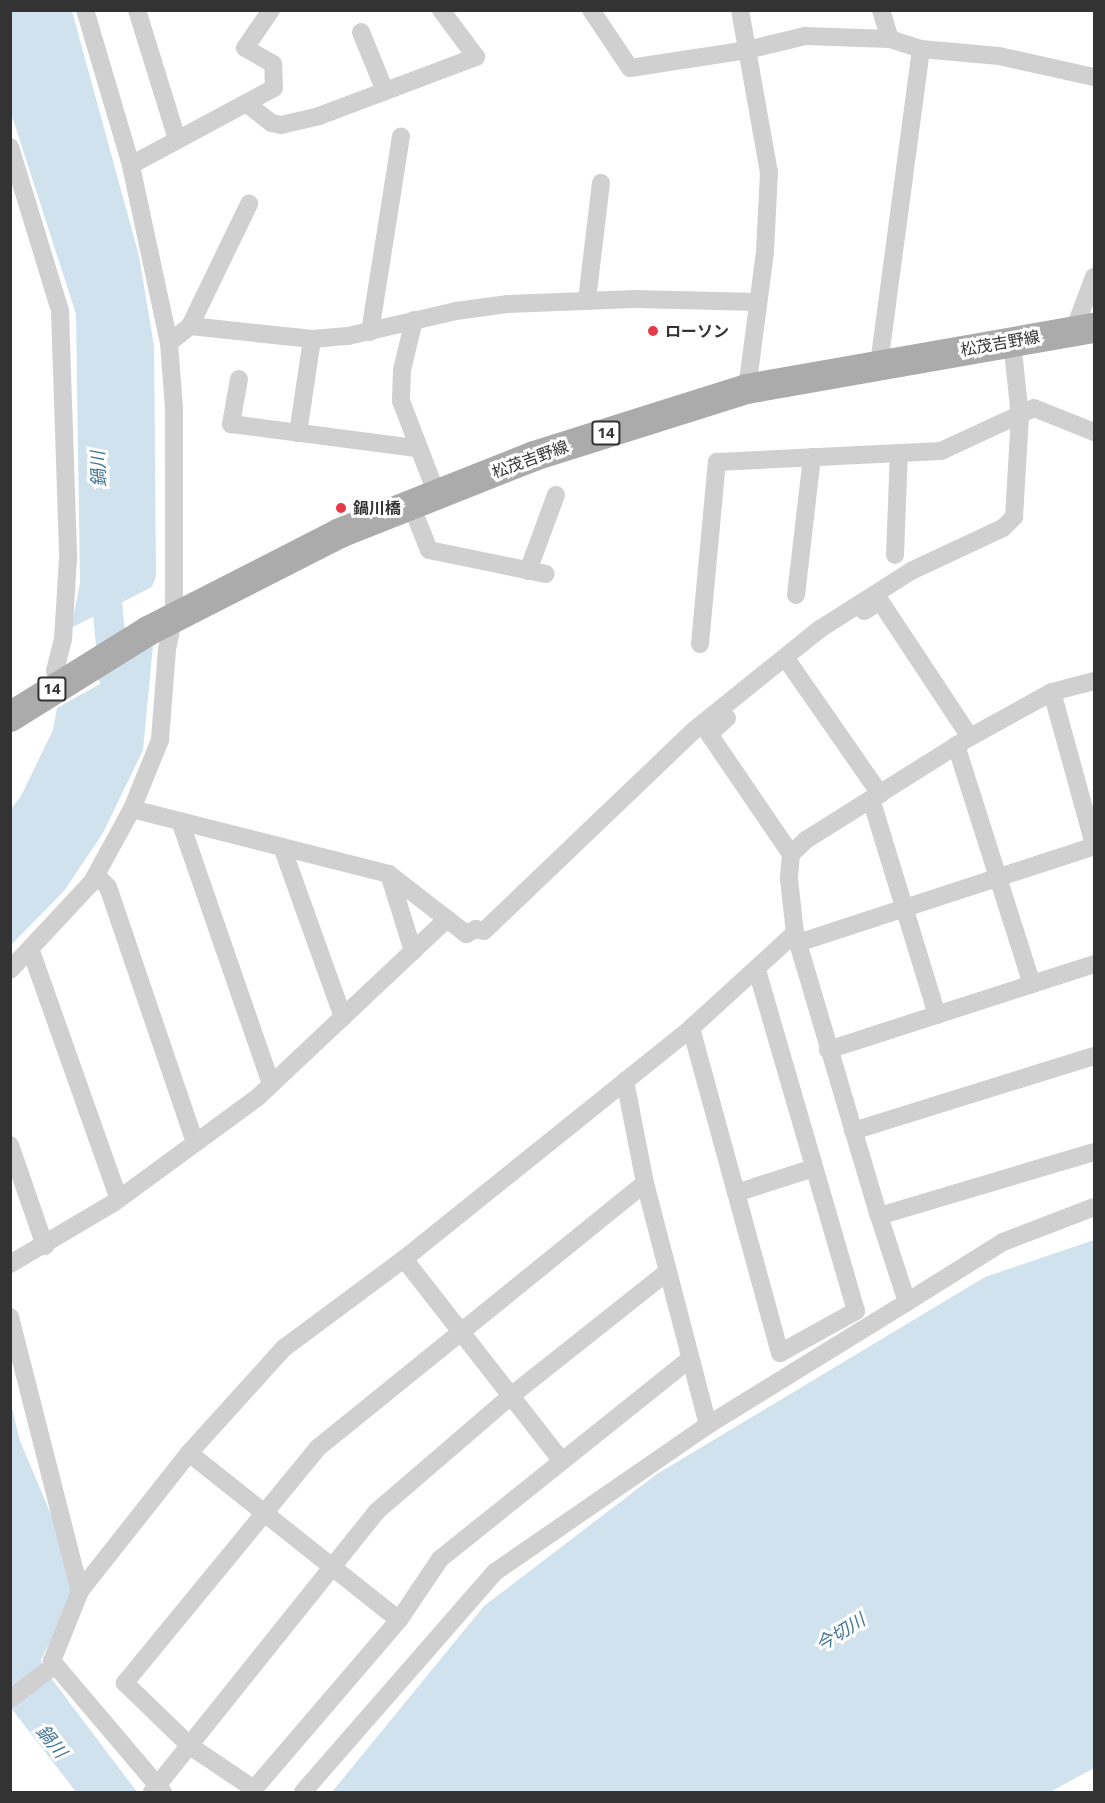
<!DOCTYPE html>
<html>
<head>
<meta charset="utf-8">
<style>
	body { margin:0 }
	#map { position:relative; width:1105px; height:1803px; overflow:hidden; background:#fff; font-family:"Open Sans","Noto Sans JP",sans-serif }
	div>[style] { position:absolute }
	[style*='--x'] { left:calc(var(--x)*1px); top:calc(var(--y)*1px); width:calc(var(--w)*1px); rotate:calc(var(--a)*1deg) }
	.water>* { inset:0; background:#cfe2ee }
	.river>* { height:30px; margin:-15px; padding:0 15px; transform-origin:15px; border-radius:15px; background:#cfe2ee }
	.minor>* { height:18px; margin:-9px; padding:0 9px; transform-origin:9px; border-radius:9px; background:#d0d0d0 }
	.primary>* { height:30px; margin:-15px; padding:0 15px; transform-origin:15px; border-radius:15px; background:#ababab }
	.dots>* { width:16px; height:16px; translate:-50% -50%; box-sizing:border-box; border:3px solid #fff; border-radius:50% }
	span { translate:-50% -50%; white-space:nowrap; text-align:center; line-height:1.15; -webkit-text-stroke:6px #fff; paint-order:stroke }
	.shield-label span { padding:2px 4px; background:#fff; border:2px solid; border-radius:4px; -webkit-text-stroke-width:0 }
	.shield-label { font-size:15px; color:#333; font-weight:700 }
	.poi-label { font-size:16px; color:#333; font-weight:700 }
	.left { translate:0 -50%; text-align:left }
	.street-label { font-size:16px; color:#333 }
	.water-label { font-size:18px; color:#3f7597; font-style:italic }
	.frame { position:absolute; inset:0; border:12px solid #333; pointer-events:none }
</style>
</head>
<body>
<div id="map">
	<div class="water">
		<i style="clip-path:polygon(10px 11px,72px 11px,139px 256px,154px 346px,156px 576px,152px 587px,71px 628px,80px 583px,76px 314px,11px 113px)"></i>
		<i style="clip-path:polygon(153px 645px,143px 750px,103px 833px,64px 891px,11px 945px,11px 809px,21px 796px,53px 730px,57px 708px,100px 684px,103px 669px)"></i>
		<i style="clip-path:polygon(1094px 1240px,1094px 1768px,1050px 1792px,332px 1792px,484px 1606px,657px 1474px,985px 1277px)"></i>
		<i style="clip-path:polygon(10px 1400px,20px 1441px,53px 1519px,74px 1600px,41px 1659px,42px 1666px,137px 1792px,76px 1792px,11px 1708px)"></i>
	</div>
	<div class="river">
		<i style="--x:104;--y:570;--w:107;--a:84.7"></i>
	</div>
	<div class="minor">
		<i style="--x:137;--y:10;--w:135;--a:72.8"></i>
		<i style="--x:591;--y:10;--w:70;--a:56.1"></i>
		<i style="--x:630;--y:68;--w:118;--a:-8.7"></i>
		<i style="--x:747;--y:50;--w:60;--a:-13.6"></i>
		<i style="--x:805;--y:36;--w:85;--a:2"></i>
		<i style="--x:890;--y:39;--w:33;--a:18"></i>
		<i style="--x:921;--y:49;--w:78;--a:5.1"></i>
		<i style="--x:999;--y:56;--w:97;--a:12.5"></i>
		<i style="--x:740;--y:10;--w:165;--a:79.9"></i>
		<i style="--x:769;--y:172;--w:80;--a:92.9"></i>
		<i style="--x:765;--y:252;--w:138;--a:97.5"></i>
		<i style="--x:881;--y:10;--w:30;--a:73"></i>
		<i style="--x:361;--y:32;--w:64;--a:67.9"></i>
		<i style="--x:246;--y:103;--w:33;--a:38"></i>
		<i style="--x:272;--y:123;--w:9;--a:13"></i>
		<i style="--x:281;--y:125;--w:39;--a:-13"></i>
		<i style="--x:319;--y:116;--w:168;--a:-20.6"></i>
		<i style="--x:476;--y:57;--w:59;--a:-126.7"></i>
		<i style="--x:10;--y:147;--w:171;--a:73"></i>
		<i style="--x:60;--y:311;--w:247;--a:88.1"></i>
		<i style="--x:68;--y:558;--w:81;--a:93.5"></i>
		<i style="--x:63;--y:639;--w:33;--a:104"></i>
		<i style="--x:55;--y:671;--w:14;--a:78"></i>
		<i style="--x:131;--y:165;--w:162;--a:-28.3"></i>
		<i style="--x:274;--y:88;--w:24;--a:-92"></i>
		<i style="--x:273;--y:64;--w:32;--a:-150"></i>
		<i style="--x:245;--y:48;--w:46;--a:-55.6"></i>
		<i style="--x:587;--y:300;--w:118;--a:-83.2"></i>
		<i style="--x:414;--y:320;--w:51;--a:103.5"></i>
		<i style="--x:402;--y:370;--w:31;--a:92"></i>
		<i style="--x:401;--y:401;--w:101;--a:69"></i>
		<i style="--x:190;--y:326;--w:136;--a:-64.2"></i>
		<i style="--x:1074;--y:330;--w:57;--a:-69.3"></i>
		<i style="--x:370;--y:332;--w:198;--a:-81"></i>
		<i style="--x:169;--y:343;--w:27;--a:-39"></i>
		<i style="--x:190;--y:326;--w:123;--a:6.1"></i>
		<i style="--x:312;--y:339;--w:36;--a:-5"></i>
		<i style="--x:348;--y:336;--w:111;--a:-13"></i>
		<i style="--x:456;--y:311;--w:51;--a:-7.8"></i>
		<i style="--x:507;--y:304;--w:128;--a:-2.2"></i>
		<i style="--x:635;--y:299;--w:123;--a:1.4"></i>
		<i style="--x:879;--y:364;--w:318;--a:-82.4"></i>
		<i style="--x:239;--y:379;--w:46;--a:100.1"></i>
		<i style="--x:231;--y:424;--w:187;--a:7.4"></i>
		<i style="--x:298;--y:433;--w:95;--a:-81.5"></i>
		<i style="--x:411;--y:505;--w:48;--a:68.2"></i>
		<i style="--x:429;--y:550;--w:119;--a:11.6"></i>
		<i style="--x:895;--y:555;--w:102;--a:-87.8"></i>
		<i style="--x:528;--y:571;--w:81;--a:-69.8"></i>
		<i style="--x:796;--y:595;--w:139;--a:-83.4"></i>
		<i style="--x:864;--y:611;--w:19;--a:-32"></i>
		<i style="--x:880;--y:601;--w:163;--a:56.5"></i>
		<i style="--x:700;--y:644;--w:183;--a:-84.7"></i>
		<i style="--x:717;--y:462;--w:224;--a:-2.8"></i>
		<i style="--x:941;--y:451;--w:102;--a:-24.8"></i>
		<i style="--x:1034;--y:408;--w:65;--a:21.8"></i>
		<i style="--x:789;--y:663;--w:160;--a:55.2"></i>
		<i style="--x:1094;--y:681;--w:43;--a:165.3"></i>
		<i style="--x:1052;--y:692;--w:94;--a:151.2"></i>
		<i style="--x:970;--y:737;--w:194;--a:147.9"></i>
		<i style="--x:806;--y:840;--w:21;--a:137"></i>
		<i style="--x:791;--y:854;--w:25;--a:95"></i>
		<i style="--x:789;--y:879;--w:54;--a:83.7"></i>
		<i style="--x:795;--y:933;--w:295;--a:73.5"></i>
		<i style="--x:879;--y:1216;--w:224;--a:-16.6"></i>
		<i style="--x:1052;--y:692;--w:158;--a:74.6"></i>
		<i style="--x:727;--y:718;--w:24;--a:138"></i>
		<i style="--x:709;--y:734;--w:145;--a:55.7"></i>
		<i style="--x:956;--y:745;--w:251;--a:72.4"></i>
		<i style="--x:871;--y:799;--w:226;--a:73"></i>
		<i style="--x:132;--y:809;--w:265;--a:14.2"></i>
		<i style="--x:389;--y:874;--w:98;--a:37.9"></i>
		<i style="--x:466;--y:934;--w:11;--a:-27"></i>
		<i style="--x:476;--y:929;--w:8;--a:14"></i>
		<i style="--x:484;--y:931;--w:289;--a:-43.7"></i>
		<i style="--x:693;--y:731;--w:163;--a:-38.8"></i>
		<i style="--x:820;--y:629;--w:108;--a:-32.5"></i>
		<i style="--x:911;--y:571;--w:102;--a:-25.1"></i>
		<i style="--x:1003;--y:528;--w:16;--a:-45"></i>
		<i style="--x:1014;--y:517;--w:100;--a:-86.6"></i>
		<i style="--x:1020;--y:417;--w:76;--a:-96"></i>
		<i style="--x:180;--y:821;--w:278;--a:70.9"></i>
		<i style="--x:282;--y:847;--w:181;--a:70.3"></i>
		<i style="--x:389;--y:874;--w:81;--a:72.7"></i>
		<i style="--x:96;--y:875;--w:17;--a:45"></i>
		<i style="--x:108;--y:887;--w:270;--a:71.2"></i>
		<i style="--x:798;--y:943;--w:311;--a:-18.1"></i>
		<i style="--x:31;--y:951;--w:263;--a:70.5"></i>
		<i style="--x:10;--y:970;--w:120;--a:-47"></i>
		<i style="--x:92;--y:882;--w:83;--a:-61.3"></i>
		<i style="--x:132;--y:809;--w:74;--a:-67.9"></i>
		<i style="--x:160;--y:740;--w:91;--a:-85.6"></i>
		<i style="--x:167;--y:649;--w:33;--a:-78"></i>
		<i style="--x:174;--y:617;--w:209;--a:-90"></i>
		<i style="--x:174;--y:408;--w:65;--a:-94.4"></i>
		<i style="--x:169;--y:343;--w:182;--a:-102.1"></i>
		<i style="--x:131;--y:165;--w:162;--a:-106.5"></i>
		<i style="--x:691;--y:1028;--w:337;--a:74.7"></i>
		<i style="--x:780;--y:1353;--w:87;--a:-28.9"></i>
		<i style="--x:856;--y:1311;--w:355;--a:-106.2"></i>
		<i style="--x:828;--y:1050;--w:280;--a:-17.9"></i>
		<i style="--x:853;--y:1131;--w:252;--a:-17.3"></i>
		<i style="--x:10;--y:1145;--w:107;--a:70.9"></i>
		<i style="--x:645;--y:1183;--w:422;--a:141"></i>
		<i style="--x:317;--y:1449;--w:303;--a:129.4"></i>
		<i style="--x:125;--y:1683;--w:91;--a:44.1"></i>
		<i style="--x:190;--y:1746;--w:77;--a:33.9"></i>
		<i style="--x:254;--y:1789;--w:223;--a:-49.4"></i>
		<i style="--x:399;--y:1620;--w:73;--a:-56.1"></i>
		<i style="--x:440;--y:1559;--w:320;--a:-38.7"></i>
		<i style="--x:736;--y:1193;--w:82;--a:-17.8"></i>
		<i style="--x:404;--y:1259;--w:256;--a:52"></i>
		<i style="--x:10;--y:1264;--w:118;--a:-30.5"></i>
		<i style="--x:112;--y:1204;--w:181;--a:-36.2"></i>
		<i style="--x:258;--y:1097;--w:260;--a:-43.3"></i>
		<i style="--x:907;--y:1302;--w:113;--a:-32"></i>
		<i style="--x:1003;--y:1242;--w:97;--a:-21"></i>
		<i style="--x:10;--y:1317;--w:283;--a:75.7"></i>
		<i style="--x:708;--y:1425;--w:234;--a:-31.7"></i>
		<i style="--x:907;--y:1302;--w:90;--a:-108"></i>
		<i style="--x:189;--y:1453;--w:268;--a:38.5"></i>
		<i style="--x:10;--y:1699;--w:56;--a:-37.1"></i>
		<i style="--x:152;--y:1792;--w:359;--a:-51.3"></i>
		<i style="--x:376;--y:1512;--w:179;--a:-40.7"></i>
		<i style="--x:512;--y:1395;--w:198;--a:-38.4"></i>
		<i style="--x:163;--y:1792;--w:172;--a:-130.3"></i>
		<i style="--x:52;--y:1661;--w:75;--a:-68.2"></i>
		<i style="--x:80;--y:1591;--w:176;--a:-51.7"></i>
		<i style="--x:189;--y:1453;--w:142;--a:-47.9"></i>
		<i style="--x:284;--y:1348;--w:149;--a:-36.6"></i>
		<i style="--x:404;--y:1259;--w:368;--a:-38.8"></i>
		<i style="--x:691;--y:1028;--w:141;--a:-42.4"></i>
		<i style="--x:303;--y:1792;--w:292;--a:-48.9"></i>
		<i style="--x:495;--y:1572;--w:259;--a:-34.6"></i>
		<i style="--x:708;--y:1425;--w:250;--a:-104.6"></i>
		<i style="--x:645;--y:1183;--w:104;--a:-101.1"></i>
	</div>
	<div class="primary">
		<i style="--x:10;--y:717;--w:163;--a:-31.9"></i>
		<i style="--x:148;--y:631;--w:216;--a:-27"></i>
		<i style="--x:340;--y:533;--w:209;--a:-21.6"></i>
		<i style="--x:534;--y:456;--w:223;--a:-17.5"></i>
		<i style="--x:747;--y:389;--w:352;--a:-10"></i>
	</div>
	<div class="dots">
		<i style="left:653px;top:331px;background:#e63946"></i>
		<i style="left:341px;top:508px;background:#e63946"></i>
	</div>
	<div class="shield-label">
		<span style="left:606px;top:433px">14</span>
		<span style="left:52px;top:689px">14</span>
	</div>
	<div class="poi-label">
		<span class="left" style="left:665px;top:331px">ローソン</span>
		<span class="left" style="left:353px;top:508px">鍋川橋</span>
	</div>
	<div class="street-label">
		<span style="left:1000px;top:343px;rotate:-10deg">松茂吉野線</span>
		<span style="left:530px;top:459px;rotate:-20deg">松茂吉野線</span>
	</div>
	<div class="water-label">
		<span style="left:98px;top:469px;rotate:-93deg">鍋川</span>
		<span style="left:840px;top:1632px;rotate:-32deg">今切川</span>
		<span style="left:52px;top:1741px;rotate:51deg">鍋川</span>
	</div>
	<div class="frame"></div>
</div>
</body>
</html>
